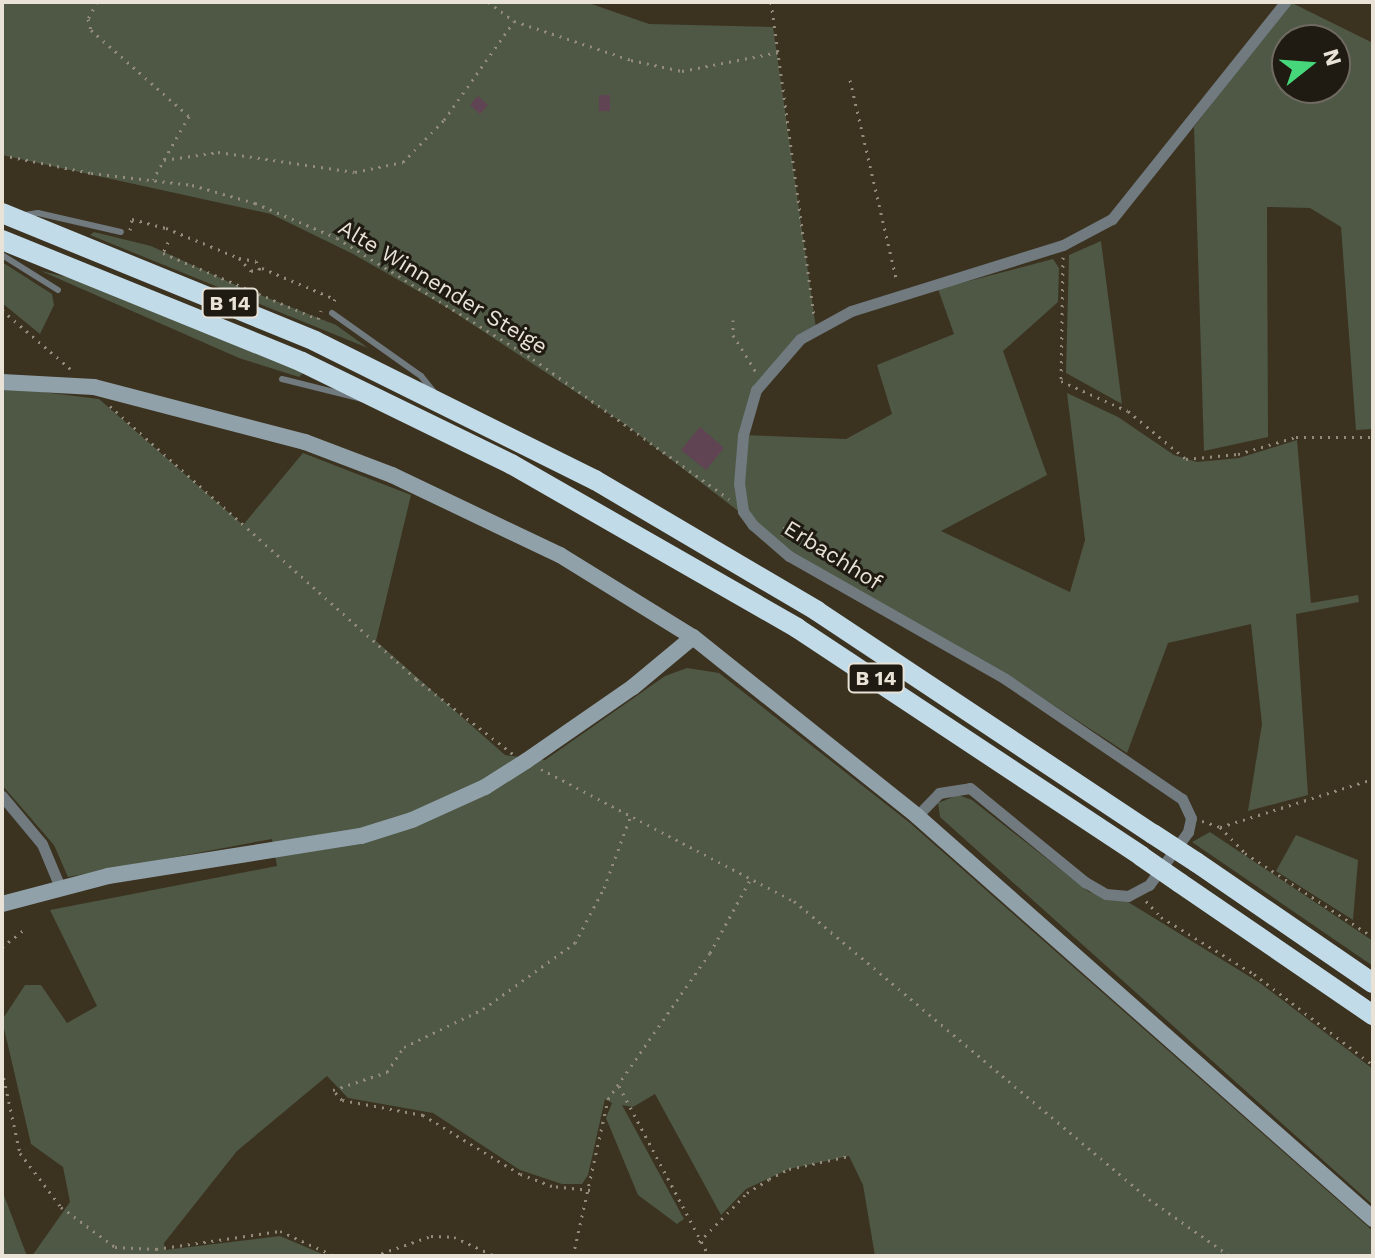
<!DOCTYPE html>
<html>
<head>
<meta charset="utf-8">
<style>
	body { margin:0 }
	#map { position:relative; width:1375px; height:1258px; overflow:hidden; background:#3b3220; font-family:"Work Sans",sans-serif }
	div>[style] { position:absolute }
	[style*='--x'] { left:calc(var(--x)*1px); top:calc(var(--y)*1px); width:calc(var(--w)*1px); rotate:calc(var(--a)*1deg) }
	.green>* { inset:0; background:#4e5845 }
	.building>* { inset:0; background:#614453 }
	.path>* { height:3px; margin-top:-1.5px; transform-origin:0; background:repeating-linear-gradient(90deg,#938c7d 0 2px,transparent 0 8px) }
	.lane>* { height:6px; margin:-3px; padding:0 3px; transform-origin:3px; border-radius:3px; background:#707a7f }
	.street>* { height:11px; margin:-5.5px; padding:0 5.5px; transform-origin:5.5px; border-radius:5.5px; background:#707a7f }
	.secondary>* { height:16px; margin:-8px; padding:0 8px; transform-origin:8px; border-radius:8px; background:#91a1aa }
	.highway>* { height:20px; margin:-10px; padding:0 10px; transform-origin:10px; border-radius:10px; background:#c2dbe8 }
	.highway-bridge>* { height:20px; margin:-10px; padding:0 10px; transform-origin:10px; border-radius:10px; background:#c2dbe8 }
	span { translate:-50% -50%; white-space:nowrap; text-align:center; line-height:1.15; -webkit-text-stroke:6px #1f1a12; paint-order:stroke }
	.shield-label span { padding:2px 6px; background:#1f1a12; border:2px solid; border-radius:6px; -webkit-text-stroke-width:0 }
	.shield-label { font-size:20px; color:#e8e2d7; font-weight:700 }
	.street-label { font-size:22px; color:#e8e2d7 }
	.frame { position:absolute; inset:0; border:4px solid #e8e2d7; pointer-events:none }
	.north { position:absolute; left:1271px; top:24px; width:80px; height:80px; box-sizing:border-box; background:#1f1a12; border:2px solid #6f6a61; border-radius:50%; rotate:73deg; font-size:22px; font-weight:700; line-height:32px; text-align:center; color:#e8e2d7 }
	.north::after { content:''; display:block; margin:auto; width:28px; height:36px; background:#46d77a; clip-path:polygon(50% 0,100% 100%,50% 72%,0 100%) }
</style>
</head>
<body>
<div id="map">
	<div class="green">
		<i style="clip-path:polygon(2px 2px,586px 2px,649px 24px,773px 27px,816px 328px,768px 372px,743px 435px,846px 439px,892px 414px,877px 365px,954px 334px,938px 289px,1053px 259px,1059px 268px,1058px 302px,1003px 351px,1047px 475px,941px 531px,1070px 592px,1085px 540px,1067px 393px,1118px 417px,1174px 455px,1197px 462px,1239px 458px,1297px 440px,1311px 603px,1358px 595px,1359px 602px,1296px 614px,1308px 795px,1248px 811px,1262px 724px,1251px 624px,1168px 643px,1127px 753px,1009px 676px,793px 553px,626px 425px,446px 307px,353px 254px,271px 214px,2px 155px)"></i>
		<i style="clip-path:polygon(evenodd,1290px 2px,1373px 43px,1373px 429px,1356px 430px,1341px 227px,1310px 208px,1267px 207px,1268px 437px,1204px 451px,1194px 127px,1290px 2px,1287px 40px,1335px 40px,1335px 88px,1287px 88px,1287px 40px)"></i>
		<i style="clip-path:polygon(94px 232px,151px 246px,240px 287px,239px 292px,243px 288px,336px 325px,368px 348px,90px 235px)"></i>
		<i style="clip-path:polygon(1101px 241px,1122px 404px,1066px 373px,1069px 255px)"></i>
		<i style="clip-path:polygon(2px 262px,52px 294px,54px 305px,40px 334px,2px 303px)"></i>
		<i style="clip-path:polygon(41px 271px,75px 279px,303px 373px,299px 377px,239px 358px)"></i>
		<i style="clip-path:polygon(2px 387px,99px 399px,243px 525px,303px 453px,411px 495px,376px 641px,505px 755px,545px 760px,665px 676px,687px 668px,719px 673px,910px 823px,1373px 1231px,1373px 1256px,875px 1256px,863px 1185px,849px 1156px,789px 1169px,746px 1189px,721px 1215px,655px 1094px,633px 1107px,622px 1105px,684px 1219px,677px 1224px,638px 1195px,606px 1118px,612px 1103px,605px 1099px,588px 1175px,582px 1184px,562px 1184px,520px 1170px,433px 1113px,348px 1098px,327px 1076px,237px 1151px,164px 1243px,165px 1250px,280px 1236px,327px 1256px,32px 1256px,70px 1202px,63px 1167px,31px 1144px,2px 1020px,25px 985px,41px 985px,67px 1023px,97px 1006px,50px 910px,277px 866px,272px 839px,68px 877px,54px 845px,2px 785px)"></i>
		<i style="clip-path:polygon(958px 795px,972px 800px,1089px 892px,1128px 902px,1260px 983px,1373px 1069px,1373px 1205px,940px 817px,938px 803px)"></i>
		<i style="clip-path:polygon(1210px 832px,1373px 941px,1373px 966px,1192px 842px)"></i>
		<i style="clip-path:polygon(1296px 835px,1358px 860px,1353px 920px,1276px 871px)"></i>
		<i style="clip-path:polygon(2px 1190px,27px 1256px,2px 1256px)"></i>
	</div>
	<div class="building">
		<i style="clip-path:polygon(599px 95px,610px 95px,610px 111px,599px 111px)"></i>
		<i style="clip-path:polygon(478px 96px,488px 105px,480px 114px,470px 105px)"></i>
		<i style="clip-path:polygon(700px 427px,724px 448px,706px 470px,681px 450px)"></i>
	</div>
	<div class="path">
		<i style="--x:97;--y:2;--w:19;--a:118"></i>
		<i style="--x:88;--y:19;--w:11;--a:75"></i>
		<i style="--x:91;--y:30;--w:130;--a:41.3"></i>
		<i style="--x:189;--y:116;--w:73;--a:119.7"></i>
		<i style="--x:488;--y:2;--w:32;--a:36"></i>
		<i style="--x:514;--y:21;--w:123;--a:18.4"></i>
		<i style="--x:631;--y:60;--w:52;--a:12.2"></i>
		<i style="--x:682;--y:71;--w:99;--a:-11.1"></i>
		<i style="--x:771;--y:2;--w:317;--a:82.2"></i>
		<i style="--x:850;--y:80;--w:207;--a:76.9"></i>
		<i style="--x:2;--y:155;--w:91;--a:11.4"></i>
		<i style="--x:91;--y:173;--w:102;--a:6.8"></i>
		<i style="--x:192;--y:185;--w:66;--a:15.9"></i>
		<i style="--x:255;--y:203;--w:89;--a:23.1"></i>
		<i style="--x:337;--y:238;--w:230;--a:31.7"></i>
		<i style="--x:533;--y:359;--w:241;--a:35.5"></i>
		<i style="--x:164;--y:160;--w:55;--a:-8.4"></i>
		<i style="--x:218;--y:152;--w:138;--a:8.3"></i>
		<i style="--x:355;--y:172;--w:49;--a:-11.8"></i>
		<i style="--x:403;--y:162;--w:59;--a:-45.7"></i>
		<i style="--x:444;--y:120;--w:121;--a:-54.7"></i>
		<i style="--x:130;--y:230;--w:11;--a:-80"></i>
		<i style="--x:132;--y:219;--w:35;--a:15"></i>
		<i style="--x:166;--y:228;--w:79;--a:22.3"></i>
		<i style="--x:239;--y:258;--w:18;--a:47"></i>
		<i style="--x:251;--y:271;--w:11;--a:-15"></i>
		<i style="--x:262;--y:268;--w:79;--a:23"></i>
		<i style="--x:335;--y:299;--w:7;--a:117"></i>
		<i style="--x:168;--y:242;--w:12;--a:114"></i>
		<i style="--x:163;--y:253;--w:168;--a:23.1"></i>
		<i style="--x:318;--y:319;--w:9;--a:-69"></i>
		<i style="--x:1063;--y:257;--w:124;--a:90.9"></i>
		<i style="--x:1061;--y:381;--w:73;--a:24.1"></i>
		<i style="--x:1128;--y:411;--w:75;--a:39.6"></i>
		<i style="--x:1186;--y:459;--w:52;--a:-5.5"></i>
		<i style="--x:1238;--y:454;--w:60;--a:-16.3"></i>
		<i style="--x:1296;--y:437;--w:77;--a:0"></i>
		<i style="--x:239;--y:258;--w:17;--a:10"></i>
		<i style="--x:256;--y:261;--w:9;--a:69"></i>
		<i style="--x:2;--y:310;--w:94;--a:40.7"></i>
		<i style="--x:733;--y:320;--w:15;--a:90"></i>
		<i style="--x:733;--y:335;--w:44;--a:58.1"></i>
		<i style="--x:110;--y:406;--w:410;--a:41.7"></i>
		<i style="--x:416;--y:679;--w:123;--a:37.7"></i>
		<i style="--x:782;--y:536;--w:14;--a:-73"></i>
		<i style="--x:541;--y:769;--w:285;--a:27.6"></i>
		<i style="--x:794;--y:901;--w:463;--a:40"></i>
		<i style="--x:1149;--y:1199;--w:99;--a:35.1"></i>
		<i style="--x:1202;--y:821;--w:19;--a:18"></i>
		<i style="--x:1220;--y:827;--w:36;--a:46"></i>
		<i style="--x:1245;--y:853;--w:153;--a:33.3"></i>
		<i style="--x:1220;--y:827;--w:160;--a:-17.4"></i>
		<i style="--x:1146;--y:901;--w:22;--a:47"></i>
		<i style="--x:1161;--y:917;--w:109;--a:31.5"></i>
		<i style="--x:1254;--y:974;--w:150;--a:37.4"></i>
		<i style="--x:2;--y:947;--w:31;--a:-38"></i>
		<i style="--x:2;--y:1070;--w:85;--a:77.8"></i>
		<i style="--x:20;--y:1153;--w:68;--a:52.8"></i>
		<i style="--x:61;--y:1207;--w:67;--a:36.5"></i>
		<i style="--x:115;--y:1247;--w:41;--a:2.8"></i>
		<i style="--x:156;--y:1249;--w:125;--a:-8.3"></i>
		<i style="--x:280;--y:1231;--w:60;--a:24.4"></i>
		<i style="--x:619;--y:1086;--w:192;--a:62.1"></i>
		<i style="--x:590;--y:1190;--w:38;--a:-174"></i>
		<i style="--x:552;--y:1186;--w:34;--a:-159"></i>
		<i style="--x:520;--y:1174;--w:114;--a:-148.7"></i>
		<i style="--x:423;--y:1115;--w:82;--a:-169.5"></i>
		<i style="--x:342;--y:1100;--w:13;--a:-132"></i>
		<i style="--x:333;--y:1090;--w:57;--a:-18.4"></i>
		<i style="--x:387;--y:1072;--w:30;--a:-56"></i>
		<i style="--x:404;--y:1047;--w:88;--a:-25.7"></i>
		<i style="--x:483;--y:1009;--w:113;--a:-35.7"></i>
		<i style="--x:575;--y:943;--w:62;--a:-62.2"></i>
		<i style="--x:604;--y:888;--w:78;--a:-69.7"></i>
		<i style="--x:699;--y:1242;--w:69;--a:-45.6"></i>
		<i style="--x:747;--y:1193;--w:26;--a:-32"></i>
		<i style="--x:769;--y:1179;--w:22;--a:-27"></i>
		<i style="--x:789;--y:1169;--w:61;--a:-12.2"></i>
		<i style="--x:374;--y:1256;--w:60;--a:-19.3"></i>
		<i style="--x:431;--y:1236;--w:23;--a:2"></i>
		<i style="--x:454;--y:1237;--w:45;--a:24.9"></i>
		<i style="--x:573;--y:1256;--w:161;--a:-77.4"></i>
		<i style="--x:608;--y:1099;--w:178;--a:-55.1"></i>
		<i style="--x:710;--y:953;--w:85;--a:-61.3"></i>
	</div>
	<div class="lane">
		<i style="--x:25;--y:215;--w:13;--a:-9"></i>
		<i style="--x:38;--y:213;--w:85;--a:12.9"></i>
		<i style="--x:2;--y:255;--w:66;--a:32"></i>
		<i style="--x:332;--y:313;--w:109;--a:35.3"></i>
		<i style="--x:421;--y:376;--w:21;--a:51"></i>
		<i style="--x:282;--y:379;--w:82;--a:14"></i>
	</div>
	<div class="street">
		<i style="--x:2;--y:796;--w:62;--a:50.2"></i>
		<i style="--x:42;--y:844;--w:47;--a:67.3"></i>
		<i style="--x:917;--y:816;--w:32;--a:-46"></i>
		<i style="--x:939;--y:793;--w:31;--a:-9"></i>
		<i style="--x:970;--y:788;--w:149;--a:39.3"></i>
		<i style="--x:1085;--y:882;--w:24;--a:30"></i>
		<i style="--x:1106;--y:894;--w:22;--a:5"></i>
		<i style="--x:1128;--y:896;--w:24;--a:-28"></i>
		<i style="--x:1149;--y:885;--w:66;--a:-53.7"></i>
		<i style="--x:1188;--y:832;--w:14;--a:-78"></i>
		<i style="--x:1191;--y:818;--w:21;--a:-115"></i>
		<i style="--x:1182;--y:799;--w:215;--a:-145.8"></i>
		<i style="--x:1004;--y:678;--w:247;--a:-150.4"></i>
		<i style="--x:789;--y:556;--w:48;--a:-139.3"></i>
		<i style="--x:753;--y:525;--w:17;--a:-126"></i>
		<i style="--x:743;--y:511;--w:27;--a:-98"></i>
		<i style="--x:739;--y:484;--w:49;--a:-85.3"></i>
		<i style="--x:743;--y:435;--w:47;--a:-73.9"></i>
		<i style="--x:756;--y:390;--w:67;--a:-49.2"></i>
		<i style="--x:800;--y:339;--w:58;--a:-28.8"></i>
		<i style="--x:851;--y:311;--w:222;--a:-17.3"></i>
		<i style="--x:1063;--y:245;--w:55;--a:-28"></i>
		<i style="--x:1112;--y:219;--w:278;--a:-51.4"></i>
	</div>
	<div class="secondary">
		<i style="--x:2;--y:382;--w:92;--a:3.1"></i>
		<i style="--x:94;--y:387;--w:218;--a:14.6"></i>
		<i style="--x:305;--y:442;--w:93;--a:20.8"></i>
		<i style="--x:392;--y:475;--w:186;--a:25.5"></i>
		<i style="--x:560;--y:555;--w:156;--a:31.7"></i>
		<i style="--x:693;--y:637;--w:287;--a:38.6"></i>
		<i style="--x:917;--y:816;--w:609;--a:41.47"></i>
		<i style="--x:2;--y:904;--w:110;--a:-14.8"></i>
		<i style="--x:108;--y:876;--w:256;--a:-9"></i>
		<i style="--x:361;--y:836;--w:53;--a:-17.4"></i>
		<i style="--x:412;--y:820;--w:80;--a:-24.3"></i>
		<i style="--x:485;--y:787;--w:49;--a:-32.4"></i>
		<i style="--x:526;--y:761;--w:130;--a:-34.7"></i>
		<i style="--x:633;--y:687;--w:78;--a:-39.8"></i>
	</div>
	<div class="highway">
		<i style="--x:2;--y:213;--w:338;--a:22.2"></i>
		<i style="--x:315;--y:341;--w:313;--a:26.4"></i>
		<i style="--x:595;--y:480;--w:258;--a:30.5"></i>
		<i style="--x:817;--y:611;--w:403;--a:33.6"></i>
		<i style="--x:2;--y:240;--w:324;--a:22.1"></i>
		<i style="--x:302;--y:362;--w:233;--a:26"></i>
		<i style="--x:511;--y:464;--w:330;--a:29.8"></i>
		<i style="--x:797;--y:628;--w:413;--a:33.5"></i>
		<i style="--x:1196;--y:862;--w:214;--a:34.4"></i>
		<i style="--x:1180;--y:883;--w:234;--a:34.4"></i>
	</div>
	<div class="highway-bridge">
		<i style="--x:1153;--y:834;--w:51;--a:33.1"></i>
		<i style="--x:1141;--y:856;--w:47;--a:34.7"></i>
	</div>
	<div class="shield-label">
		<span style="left:230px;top:303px">B 14</span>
		<span style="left:876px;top:678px">B 14</span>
	</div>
	<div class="street-label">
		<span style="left:443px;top:287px;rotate:31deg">Alte Winnender Steige</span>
		<span style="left:833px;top:555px;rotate:32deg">Erbachhof</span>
	</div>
	<div class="frame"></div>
	<div class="north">N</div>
</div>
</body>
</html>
